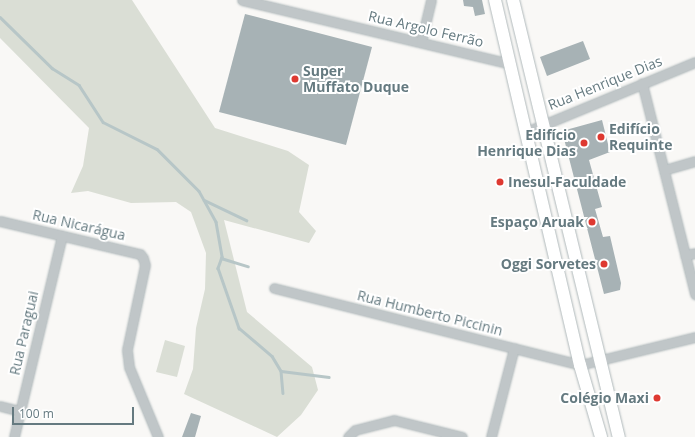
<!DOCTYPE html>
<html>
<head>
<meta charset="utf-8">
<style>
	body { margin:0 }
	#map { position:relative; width:695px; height:437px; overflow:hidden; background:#f9f8f6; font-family:"Open Sans",sans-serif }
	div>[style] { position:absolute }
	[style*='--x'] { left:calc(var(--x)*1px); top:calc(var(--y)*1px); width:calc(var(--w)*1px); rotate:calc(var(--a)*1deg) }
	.green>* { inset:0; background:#daded5 }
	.stream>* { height:2.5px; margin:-1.25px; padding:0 1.25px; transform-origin:1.25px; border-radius:1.25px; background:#b7c6c7 }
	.building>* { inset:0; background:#a7b2b5 }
	.roads { filter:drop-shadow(0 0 1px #b0b9bb) drop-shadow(0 0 1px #b0b9bb) }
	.street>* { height:9px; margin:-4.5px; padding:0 4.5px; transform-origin:4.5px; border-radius:4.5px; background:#c0c6c8 }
	.secondary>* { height:12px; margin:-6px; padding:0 6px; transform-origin:6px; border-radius:6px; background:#fff }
	.dots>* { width:11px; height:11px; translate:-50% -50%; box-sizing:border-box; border:2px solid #fff; border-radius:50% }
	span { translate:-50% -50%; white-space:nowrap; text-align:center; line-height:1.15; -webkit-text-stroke:4px #fff; paint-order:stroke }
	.street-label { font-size:14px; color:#657a80 }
	.poi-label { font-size:14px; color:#657a80; font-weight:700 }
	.left { translate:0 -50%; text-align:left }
	.right { translate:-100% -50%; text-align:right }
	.scale { position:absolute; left:12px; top:407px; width:122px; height:18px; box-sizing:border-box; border:2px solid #657a80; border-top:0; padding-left:5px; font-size:12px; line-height:14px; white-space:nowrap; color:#657a80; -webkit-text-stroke:3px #fff; paint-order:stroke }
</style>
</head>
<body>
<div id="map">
	<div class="green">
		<i style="clip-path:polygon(0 0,132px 0,215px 128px,288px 151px,309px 165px,299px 212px,316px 231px,309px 243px,224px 220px,247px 312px,312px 367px,318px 390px,301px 415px,277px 437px,184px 394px,193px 369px,196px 328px,205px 289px,206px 253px,191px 212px,176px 202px,131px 203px,88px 191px,71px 193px,83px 166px,89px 128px,0 38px)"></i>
		<i style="clip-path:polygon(165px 340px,185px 346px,177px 377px,156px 372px)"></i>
	</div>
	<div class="stream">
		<i style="--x:0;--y:17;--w:73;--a:44.4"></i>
		<i style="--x:52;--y:68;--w:32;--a:32"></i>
		<i style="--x:79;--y:85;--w:44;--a:57"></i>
		<i style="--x:103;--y:122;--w:60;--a:26.6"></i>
		<i style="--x:157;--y:149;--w:59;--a:45"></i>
		<i style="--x:199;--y:191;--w:35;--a:61"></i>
		<i style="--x:216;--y:222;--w:36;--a:80"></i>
		<i style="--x:222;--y:257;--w:12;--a:110"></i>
		<i style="--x:218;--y:268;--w:64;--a:70.7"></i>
		<i style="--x:239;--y:328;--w:43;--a:40.3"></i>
		<i style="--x:272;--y:356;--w:17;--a:59"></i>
		<i style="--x:281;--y:371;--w:22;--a:85"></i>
		<i style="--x:204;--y:200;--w:47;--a:25.5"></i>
		<i style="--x:221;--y:258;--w:28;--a:17"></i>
		<i style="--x:281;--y:371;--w:48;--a:7.1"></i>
	</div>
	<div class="building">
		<i style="clip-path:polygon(463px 0,482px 0,485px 14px,475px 16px,473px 7px,464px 6px)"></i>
		<i style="clip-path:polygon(245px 14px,372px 47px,346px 145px,219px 112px)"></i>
		<i style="clip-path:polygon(583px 41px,590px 59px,547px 76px,540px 57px)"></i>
		<i style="clip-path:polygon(602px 120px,610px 152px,589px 160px,602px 207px,595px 209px,603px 237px,610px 236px,621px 283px,620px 290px,604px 294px,562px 131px)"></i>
		<i style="clip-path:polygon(191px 413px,201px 416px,195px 437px,182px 437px)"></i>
	</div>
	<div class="roads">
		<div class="street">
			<i style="--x:242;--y:0;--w:276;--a:13.4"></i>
			<i style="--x:421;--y:42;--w:43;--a:-76.6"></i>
			<i style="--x:642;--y:83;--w:218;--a:75.9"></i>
			<i style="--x:526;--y:132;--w:183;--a:-22.5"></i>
			<i style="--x:664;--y:170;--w:32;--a:-16"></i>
			<i style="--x:0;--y:221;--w:144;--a:13.3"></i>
			<i style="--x:140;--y:254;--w:5;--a:53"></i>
			<i style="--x:143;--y:258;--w:7;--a:74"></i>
			<i style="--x:145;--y:265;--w:87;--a:102"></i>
			<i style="--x:127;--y:350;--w:17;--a:83"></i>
			<i style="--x:129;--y:367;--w:76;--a:67.5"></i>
			<i style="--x:685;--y:255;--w:10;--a:-11"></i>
			<i style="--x:274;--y:288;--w:316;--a:14.1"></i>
			<i style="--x:580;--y:365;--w:118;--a:-13.7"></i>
			<i style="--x:0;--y:406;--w:21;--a:14"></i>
			<i style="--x:14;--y:437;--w:207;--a:-76.6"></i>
			<i style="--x:348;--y:437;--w:10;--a:-45"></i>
			<i style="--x:355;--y:430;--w:40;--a:-14.4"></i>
			<i style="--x:394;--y:420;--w:70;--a:14"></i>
			<i style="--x:491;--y:437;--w:92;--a:-75.5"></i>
		</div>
		<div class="secondary">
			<i style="--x:495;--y:0;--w:375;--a:76.9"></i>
			<i style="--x:580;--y:365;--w:75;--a:73.7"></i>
			<i style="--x:513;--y:0;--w:450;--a:76.4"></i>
		</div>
	</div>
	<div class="dots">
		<i style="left:295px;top:79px;background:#de3931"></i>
		<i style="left:601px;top:137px;background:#de3931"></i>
		<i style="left:584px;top:143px;background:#de3931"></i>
		<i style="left:500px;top:182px;background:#de3931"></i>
		<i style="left:592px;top:222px;background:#de3931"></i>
		<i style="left:604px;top:264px;background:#de3931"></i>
		<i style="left:657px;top:398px;background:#de3931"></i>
	</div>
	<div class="street-label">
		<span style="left:426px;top:29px;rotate:13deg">Rua Argolo Ferrão</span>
		<span style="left:605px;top:83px;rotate:-22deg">Rua Henrique Dias</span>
		<span style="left:79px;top:225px;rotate:13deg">Rua Nicarágua</span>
		<span style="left:430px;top:313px;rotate:14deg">Rua Humberto Piccinin</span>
		<span style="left:24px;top:333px;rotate:-77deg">Rua Paraguai</span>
	</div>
	<div class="poi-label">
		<span class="left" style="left:303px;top:79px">Super<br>Muffato Duque</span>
		<span class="left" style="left:609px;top:137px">Edifício<br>Requinte</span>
		<span class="right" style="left:576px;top:143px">Edifício<br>Henrique Dias</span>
		<span class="left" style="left:508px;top:182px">Inesul-Faculdade</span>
		<span class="right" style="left:584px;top:222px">Espaço Aruak</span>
		<span class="right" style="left:596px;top:264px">Oggi Sorvetes</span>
		<span class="right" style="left:649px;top:398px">Colégio Maxi</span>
	</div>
	<div class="scale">100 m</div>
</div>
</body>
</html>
